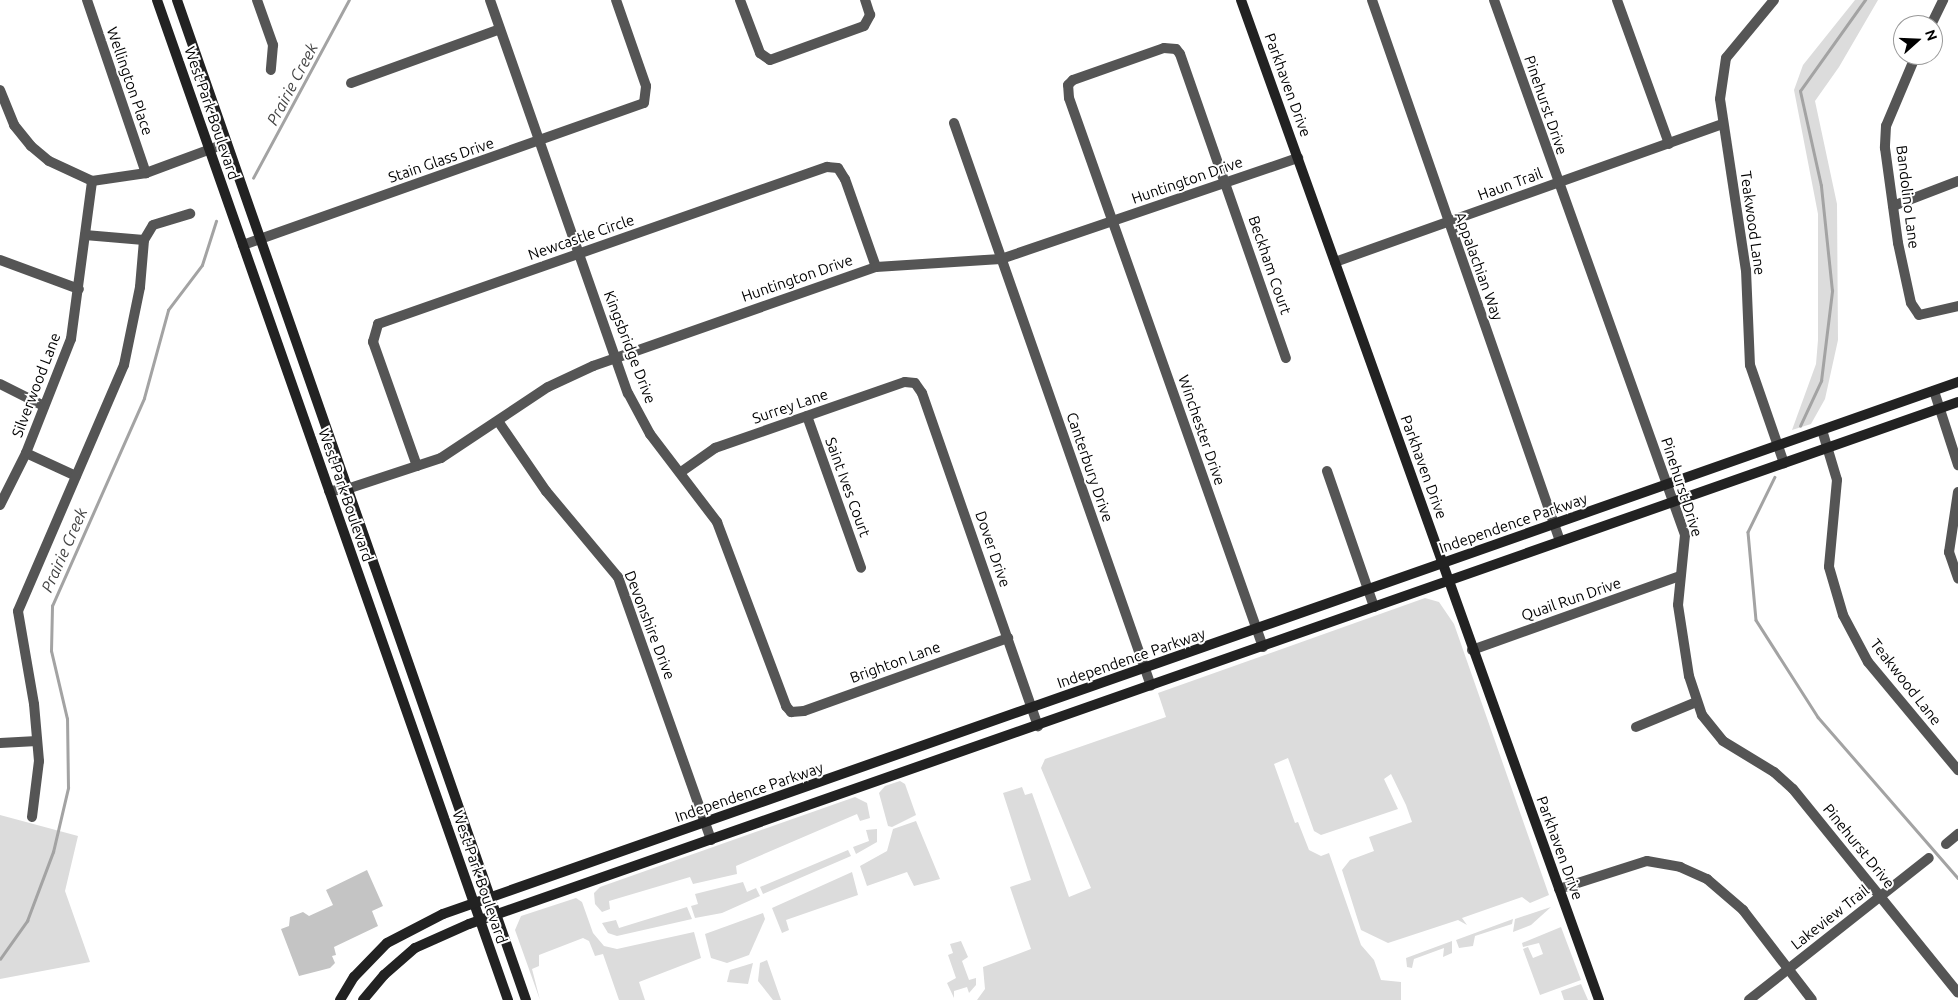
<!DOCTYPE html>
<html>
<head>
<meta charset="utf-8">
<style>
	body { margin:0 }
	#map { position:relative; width:1958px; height:1000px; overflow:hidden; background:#fff; font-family:Ubuntu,sans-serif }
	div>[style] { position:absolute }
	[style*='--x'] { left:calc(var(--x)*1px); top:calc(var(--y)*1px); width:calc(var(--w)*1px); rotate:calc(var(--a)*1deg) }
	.green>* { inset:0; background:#dcdcdc }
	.stream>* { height:2.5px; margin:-1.25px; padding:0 1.25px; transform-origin:1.25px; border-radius:1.25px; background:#a3a3a3 }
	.building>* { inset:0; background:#c4c4c4 }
	.street>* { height:10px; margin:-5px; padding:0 5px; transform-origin:5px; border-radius:5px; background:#555 }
	.secondary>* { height:10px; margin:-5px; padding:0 5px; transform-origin:5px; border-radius:5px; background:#222 }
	span { translate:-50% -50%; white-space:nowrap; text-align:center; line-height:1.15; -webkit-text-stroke:4px #fff; paint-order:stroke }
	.street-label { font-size:15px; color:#000 }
	.water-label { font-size:16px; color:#444; font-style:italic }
	.north { position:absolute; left:1893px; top:15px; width:50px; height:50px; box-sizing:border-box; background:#fff; border:1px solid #999; border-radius:50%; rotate:70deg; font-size:14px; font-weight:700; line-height:20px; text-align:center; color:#000 }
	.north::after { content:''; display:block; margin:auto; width:18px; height:22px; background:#000; clip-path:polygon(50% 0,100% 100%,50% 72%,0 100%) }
</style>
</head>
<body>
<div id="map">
	<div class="green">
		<i style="clip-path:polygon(1855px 0,1878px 0,1839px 67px,1815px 101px,1837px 204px,1838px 340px,1825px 399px,1811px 424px,1792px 430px,1816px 364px,1818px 340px,1818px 214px,1794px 90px,1803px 65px)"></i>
		<i style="clip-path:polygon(1425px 598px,1439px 602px,1454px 624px,1549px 895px,1530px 903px,1522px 897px,1462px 918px,1467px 925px,1458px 920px,1388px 943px,1361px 930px,1342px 870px,1350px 860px,1374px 851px,1369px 837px,1412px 822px,1406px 805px,1391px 774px,1384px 779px,1398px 809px,1321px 835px,1314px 831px,1288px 758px,1274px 764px,1295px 823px,1298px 822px,1309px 850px,1321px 856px,1329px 853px,1361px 945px,1374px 960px,1381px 980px,1401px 982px,1401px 1000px,977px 1000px,985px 989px,983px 967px,1031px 949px,1010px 887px,1031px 880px,1003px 793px,1022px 787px,1025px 795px,1032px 793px,1069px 897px,1091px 888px,1041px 768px,1045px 759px,1166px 717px,1158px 693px)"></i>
		<i style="clip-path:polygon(900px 781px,905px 784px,916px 815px,892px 827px,888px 826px,879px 793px,885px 786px)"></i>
		<i style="clip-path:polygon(855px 797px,867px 803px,870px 818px,860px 821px,857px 814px,736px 866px,737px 874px,693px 884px,690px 877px,609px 901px,610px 909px,602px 912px,595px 904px,594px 893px,600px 887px)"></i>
		<i style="clip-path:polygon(0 815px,78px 836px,65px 891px,90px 962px,0 979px)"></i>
		<i style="clip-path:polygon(916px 821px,940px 879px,914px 886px,907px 872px,867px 886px,860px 866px,887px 851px,893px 829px)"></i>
		<i style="clip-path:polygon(877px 829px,877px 842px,856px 854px,853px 847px,869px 841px,866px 830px)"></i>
		<i style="clip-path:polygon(848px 850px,851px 856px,763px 894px,760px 887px)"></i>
		<i style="clip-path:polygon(852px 872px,858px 895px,786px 920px,789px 930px,782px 933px,772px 908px)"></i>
		<i style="clip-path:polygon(743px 882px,747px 892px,756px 888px,760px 896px,722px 913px,695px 918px,691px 906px,698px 904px,695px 894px)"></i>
		<i style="clip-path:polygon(576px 898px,582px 902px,593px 933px,604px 946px,617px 949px,694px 932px,701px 958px,639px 982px,645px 1000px,619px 1000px,603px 954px,595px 956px,589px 941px,583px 938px,539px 955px,539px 966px,532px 969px,540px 1000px,515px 930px,521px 916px)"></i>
		<i style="clip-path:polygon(687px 907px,692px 919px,617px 936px,608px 933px,602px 923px,616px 920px,619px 928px)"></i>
		<i style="clip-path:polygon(1551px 907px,1531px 925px,1513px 932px,1515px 919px)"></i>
		<i style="clip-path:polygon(763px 913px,765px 919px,749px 955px,727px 963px,711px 958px,705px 934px)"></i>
		<i style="clip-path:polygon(1513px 919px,1512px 924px,1475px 936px,1473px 946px,1459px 948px,1456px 940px)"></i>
		<i style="clip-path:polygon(1561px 927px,1581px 980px,1540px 995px,1523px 949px,1528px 947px,1533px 958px,1543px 954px,1539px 943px,1523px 947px,1522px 943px)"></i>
		<i style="clip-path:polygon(961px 941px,968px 957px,962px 961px,969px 980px,976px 978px,976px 985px,969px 993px,967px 987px,954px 991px,954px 998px,947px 983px,956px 978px,948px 955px,953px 953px,950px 944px)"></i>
		<i style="clip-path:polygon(1452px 941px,1452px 953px,1443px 957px,1444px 948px,1414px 959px,1412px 968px,1407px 967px,1406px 958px)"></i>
		<i style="clip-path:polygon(767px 960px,781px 1000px,773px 1000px,758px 981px,760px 963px)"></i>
		<i style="clip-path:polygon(753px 963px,748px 984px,727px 982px,730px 970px)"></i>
		<i style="clip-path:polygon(1581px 984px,1588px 1000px,1564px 1000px,1561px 991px)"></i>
	</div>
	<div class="stream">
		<i style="--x:253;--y:178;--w:202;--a:-61.7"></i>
		<i style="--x:1800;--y:426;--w:50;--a:-65"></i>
		<i style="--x:1821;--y:381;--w:91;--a:-83"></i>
		<i style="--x:1832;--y:291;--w:106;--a:-96"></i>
		<i style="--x:1821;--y:186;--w:97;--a:-102.5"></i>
		<i style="--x:1800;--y:91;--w:112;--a:-54.5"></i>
		<i style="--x:1775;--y:477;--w:61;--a:116.1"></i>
		<i style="--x:1748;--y:532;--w:88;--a:84.8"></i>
		<i style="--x:1756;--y:620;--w:115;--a:57.4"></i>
		<i style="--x:1818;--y:717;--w:213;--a:49"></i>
		<i style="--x:0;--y:959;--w:47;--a:-54.6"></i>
		<i style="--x:27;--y:921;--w:74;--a:-69.4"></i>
		<i style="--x:53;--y:852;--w:66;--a:-76.8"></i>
		<i style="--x:68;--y:788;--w:69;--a:-90.8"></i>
		<i style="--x:67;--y:719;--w:70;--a:-103.2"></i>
		<i style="--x:51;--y:651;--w:45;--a:-88.7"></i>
		<i style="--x:52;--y:606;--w:227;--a:-66.1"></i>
		<i style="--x:144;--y:398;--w:91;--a:-74.7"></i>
		<i style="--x:168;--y:310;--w:56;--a:-52.9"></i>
		<i style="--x:202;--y:265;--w:46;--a:-72.3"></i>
	</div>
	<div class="building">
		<i style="clip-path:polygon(367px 870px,383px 906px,372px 911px,378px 926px,334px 947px,336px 955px,332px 956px,335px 963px,330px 968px,299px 976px,281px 929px,289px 926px,290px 917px,303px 912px,309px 916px,333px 905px,326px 890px)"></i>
	</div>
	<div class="street">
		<i style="--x:87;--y:0;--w:183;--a:71.2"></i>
		<i style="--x:257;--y:0;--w:48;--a:70.4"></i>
		<i style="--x:273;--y:45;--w:25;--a:95"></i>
		<i style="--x:490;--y:0;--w:417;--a:70.7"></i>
		<i style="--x:628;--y:393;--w:47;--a:61.8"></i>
		<i style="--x:650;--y:434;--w:111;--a:52.7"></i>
		<i style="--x:717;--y:522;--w:197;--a:69.4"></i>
		<i style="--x:786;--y:706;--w:8;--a:50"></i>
		<i style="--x:791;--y:712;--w:13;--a:-4"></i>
		<i style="--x:804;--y:711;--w:217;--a:-19.7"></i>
		<i style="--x:740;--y:0;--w:57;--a:69.3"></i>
		<i style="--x:760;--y:53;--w:12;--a:35"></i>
		<i style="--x:770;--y:60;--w:100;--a:-19.9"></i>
		<i style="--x:864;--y:26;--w:13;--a:-61"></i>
		<i style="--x:870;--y:15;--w:16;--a:-108"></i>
		<i style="--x:1372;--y:0;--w:573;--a:70.84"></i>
		<i style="--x:1494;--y:0;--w:568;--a:70.35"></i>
		<i style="--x:1685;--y:535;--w:70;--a:95.7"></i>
		<i style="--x:1678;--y:605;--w:72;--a:81.2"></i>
		<i style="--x:1689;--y:676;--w:41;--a:71.6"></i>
		<i style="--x:1702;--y:715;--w:33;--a:51"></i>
		<i style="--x:1723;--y:741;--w:60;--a:31.3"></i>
		<i style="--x:1774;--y:772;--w:25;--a:42"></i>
		<i style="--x:1793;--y:789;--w:262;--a:51"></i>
		<i style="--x:1617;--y:0;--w:153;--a:70.1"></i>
		<i style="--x:1774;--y:0;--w:75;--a:129.6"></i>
		<i style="--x:1726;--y:58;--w:41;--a:98.3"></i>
		<i style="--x:1720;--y:99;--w:173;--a:81.4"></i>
		<i style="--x:1746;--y:270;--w:95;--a:87.6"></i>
		<i style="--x:1750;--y:365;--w:104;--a:70.9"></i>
		<i style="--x:1931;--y:25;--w:28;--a:-64"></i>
		<i style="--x:1916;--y:55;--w:77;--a:112.9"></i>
		<i style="--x:1886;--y:126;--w:22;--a:93"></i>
		<i style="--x:1885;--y:148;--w:96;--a:82.2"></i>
		<i style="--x:1898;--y:243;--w:61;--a:77.8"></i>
		<i style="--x:1911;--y:303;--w:14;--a:56"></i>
		<i style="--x:1919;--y:315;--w:40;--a:-13"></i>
		<i style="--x:351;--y:83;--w:158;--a:-19.9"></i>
		<i style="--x:0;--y:90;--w:38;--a:68"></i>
		<i style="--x:14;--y:125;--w:27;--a:51"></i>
		<i style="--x:31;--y:146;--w:23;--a:40"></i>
		<i style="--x:49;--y:161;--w:47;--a:24.9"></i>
		<i style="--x:92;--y:181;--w:55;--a:-8.4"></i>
		<i style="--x:146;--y:173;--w:86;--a:-20.3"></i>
		<i style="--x:954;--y:123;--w:596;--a:70.71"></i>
		<i style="--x:1893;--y:206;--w:70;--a:-21"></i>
		<i style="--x:85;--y:235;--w:59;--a:4.8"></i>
		<i style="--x:243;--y:245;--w:425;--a:-19.5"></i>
		<i style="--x:644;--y:103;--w:17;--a:-83"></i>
		<i style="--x:646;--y:86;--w:91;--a:-109.2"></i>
		<i style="--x:0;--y:260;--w:84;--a:20.2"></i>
		<i style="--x:1335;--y:262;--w:412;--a:-19.6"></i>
		<i style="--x:0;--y:384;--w:49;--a:26.6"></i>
		<i style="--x:1934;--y:391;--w:78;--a:72"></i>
		<i style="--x:807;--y:416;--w:161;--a:70.4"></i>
		<i style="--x:498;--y:421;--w:85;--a:55.6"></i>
		<i style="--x:546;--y:491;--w:112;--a:50.1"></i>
		<i style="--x:618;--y:577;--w:279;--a:70.5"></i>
		<i style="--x:1822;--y:430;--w:52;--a:73.3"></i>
		<i style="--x:1837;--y:480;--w:87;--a:95.3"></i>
		<i style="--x:1829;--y:567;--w:50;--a:73.7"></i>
		<i style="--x:1843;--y:615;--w:53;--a:62"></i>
		<i style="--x:1868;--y:662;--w:141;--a:50.2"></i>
		<i style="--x:26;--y:453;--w:55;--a:24.7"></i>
		<i style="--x:417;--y:466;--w:132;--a:-109.5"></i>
		<i style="--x:373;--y:342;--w:19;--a:-74"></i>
		<i style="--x:378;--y:324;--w:476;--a:-19.3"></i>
		<i style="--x:827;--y:167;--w:11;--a:5"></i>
		<i style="--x:838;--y:168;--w:13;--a:58"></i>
		<i style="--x:845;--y:179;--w:93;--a:70.6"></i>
		<i style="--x:1327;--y:471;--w:144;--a:70.9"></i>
		<i style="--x:681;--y:472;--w:42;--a:-35.2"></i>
		<i style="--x:715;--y:448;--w:201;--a:-19.2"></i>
		<i style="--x:905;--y:382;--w:10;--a:6"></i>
		<i style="--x:915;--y:383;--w:12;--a:55"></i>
		<i style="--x:922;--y:393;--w:353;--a:70.8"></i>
		<i style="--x:329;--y:491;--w:18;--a:-6"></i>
		<i style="--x:347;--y:489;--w:99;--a:-18.3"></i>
		<i style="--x:441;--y:458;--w:128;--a:-33.6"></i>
		<i style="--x:548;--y:387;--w:50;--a:-25"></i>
		<i style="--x:593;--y:366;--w:300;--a:-19.3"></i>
		<i style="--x:876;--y:267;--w:125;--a:-3.7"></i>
		<i style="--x:1001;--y:259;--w:314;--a:-18.8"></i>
		<i style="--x:1958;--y:492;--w:61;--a:98.5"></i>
		<i style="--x:1949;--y:552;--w:28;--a:71"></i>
		<i style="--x:0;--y:505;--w:58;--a:-63.4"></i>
		<i style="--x:26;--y:453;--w:123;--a:-68.5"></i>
		<i style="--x:71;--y:339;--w:159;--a:-82.4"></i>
		<i style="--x:1263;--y:647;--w:582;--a:-109.46"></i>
		<i style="--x:1069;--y:98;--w:13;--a:-94"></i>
		<i style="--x:1068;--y:85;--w:7;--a:-45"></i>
		<i style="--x:1073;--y:80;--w:96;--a:-19.4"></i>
		<i style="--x:1164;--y:48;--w:12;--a:5"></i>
		<i style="--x:1176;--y:49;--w:6;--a:51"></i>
		<i style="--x:1180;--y:54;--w:322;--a:70.8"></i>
		<i style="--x:1472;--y:650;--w:221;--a:-19.6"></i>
		<i style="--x:1636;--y:727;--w:65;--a:-22.6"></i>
		<i style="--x:0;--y:743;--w:37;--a:-3"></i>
		<i style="--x:32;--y:817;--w:56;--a:-82.9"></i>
		<i style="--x:39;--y:761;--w:57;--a:-95"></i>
		<i style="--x:34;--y:704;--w:94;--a:-99.8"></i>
		<i style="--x:18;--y:611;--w:268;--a:-66.7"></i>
		<i style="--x:124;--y:365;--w:80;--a:-78.4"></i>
		<i style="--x:140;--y:287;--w:47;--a:-85.1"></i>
		<i style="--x:144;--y:240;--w:17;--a:-59"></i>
		<i style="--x:153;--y:225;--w:39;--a:-17"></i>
		<i style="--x:1946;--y:844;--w:16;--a:-40"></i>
		<i style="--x:1559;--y:889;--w:92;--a:-17.7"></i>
		<i style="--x:1647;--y:861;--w:34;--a:10"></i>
		<i style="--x:1680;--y:867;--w:30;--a:24"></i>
		<i style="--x:1707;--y:879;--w:48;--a:40.7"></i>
		<i style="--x:1743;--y:910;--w:113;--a:52.5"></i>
		<i style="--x:1749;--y:1000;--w:229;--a:-38.3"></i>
	</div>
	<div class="secondary">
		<i style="--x:157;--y:0;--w:1060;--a:70.66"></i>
		<i style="--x:177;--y:0;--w:1059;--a:70.76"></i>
		<i style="--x:1241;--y:0;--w:1062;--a:70.3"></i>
		<i style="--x:340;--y:1000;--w:27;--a:-59"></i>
		<i style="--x:354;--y:977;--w:47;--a:-45.9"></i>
		<i style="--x:387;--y:943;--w:63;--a:-27.4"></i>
		<i style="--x:443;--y:914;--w:1606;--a:-19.35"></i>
		<i style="--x:363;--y:1000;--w:33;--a:-50"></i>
		<i style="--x:384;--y:975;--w:41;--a:-41.1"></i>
		<i style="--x:415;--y:948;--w:59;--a:-24"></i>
		<i style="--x:469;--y:924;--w:1578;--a:-19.32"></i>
	</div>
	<div class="street-label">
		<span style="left:130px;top:81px;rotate:71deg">Wellington Place</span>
		<span style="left:1288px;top:85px;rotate:70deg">Parkhaven Drive</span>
		<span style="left:1546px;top:105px;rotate:71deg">Pinehurst Drive</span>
		<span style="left:212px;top:113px;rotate:71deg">West Park Boulevard</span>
		<span style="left:441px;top:160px;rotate:-19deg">Stain Glass Drive</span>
		<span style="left:1187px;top:180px;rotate:-19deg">Huntington Drive</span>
		<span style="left:1510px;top:184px;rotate:-20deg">Haun Trail</span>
		<span style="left:1908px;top:197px;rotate:83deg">Bandolino Lane</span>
		<span style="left:1753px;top:223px;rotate:82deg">Teakwood Lane</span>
		<span style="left:581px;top:237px;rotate:-19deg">Newcastle Circle</span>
		<span style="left:1270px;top:265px;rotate:71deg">Beckham Court</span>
		<span style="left:1479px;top:266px;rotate:70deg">Appalachian Way</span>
		<span style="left:797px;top:278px;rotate:-19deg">Huntington Drive</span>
		<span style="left:630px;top:347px;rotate:69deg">Kingsbridge Drive</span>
		<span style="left:36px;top:385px;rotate:-69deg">Silverwood Lane</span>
		<span style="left:790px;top:406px;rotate:-19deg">Surrey Lane</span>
		<span style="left:1202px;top:430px;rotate:71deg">Winchester Drive</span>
		<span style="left:1090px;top:467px;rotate:71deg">Canterbury Drive</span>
		<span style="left:1424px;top:467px;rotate:70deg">Parkhaven Drive</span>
		<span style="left:848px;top:487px;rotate:70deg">Saint Ives Court</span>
		<span style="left:1682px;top:487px;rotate:72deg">Pinehurst Drive</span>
		<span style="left:346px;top:495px;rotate:71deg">West Park Boulevard</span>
		<span style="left:1513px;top:523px;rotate:-19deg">Independence Parkway</span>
		<span style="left:993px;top:549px;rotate:71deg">Dover Drive</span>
		<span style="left:1571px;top:599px;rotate:-19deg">Quail Run Drive</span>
		<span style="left:650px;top:625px;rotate:69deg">Devonshire Drive</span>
		<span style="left:1131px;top:658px;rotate:-19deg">Independence Parkway</span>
		<span style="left:895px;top:662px;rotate:-20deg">Brighton Lane</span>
		<span style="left:1906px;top:682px;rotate:52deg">Teakwood Lane</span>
		<span style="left:749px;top:792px;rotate:-19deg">Independence Parkway</span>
		<span style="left:1859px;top:846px;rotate:51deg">Pinehurst Drive</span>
		<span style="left:1560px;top:848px;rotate:70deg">Parkhaven Drive</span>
		<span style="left:480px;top:877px;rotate:71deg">West Park Boulevard</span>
		<span style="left:1830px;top:917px;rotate:-38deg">Lakeview Trail</span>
	</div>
	<div class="water-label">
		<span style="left:292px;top:84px;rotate:-62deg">Prairie Creek</span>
		<span style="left:64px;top:550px;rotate:-66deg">Prairie Creek</span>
	</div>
	<div class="north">N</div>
</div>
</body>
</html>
